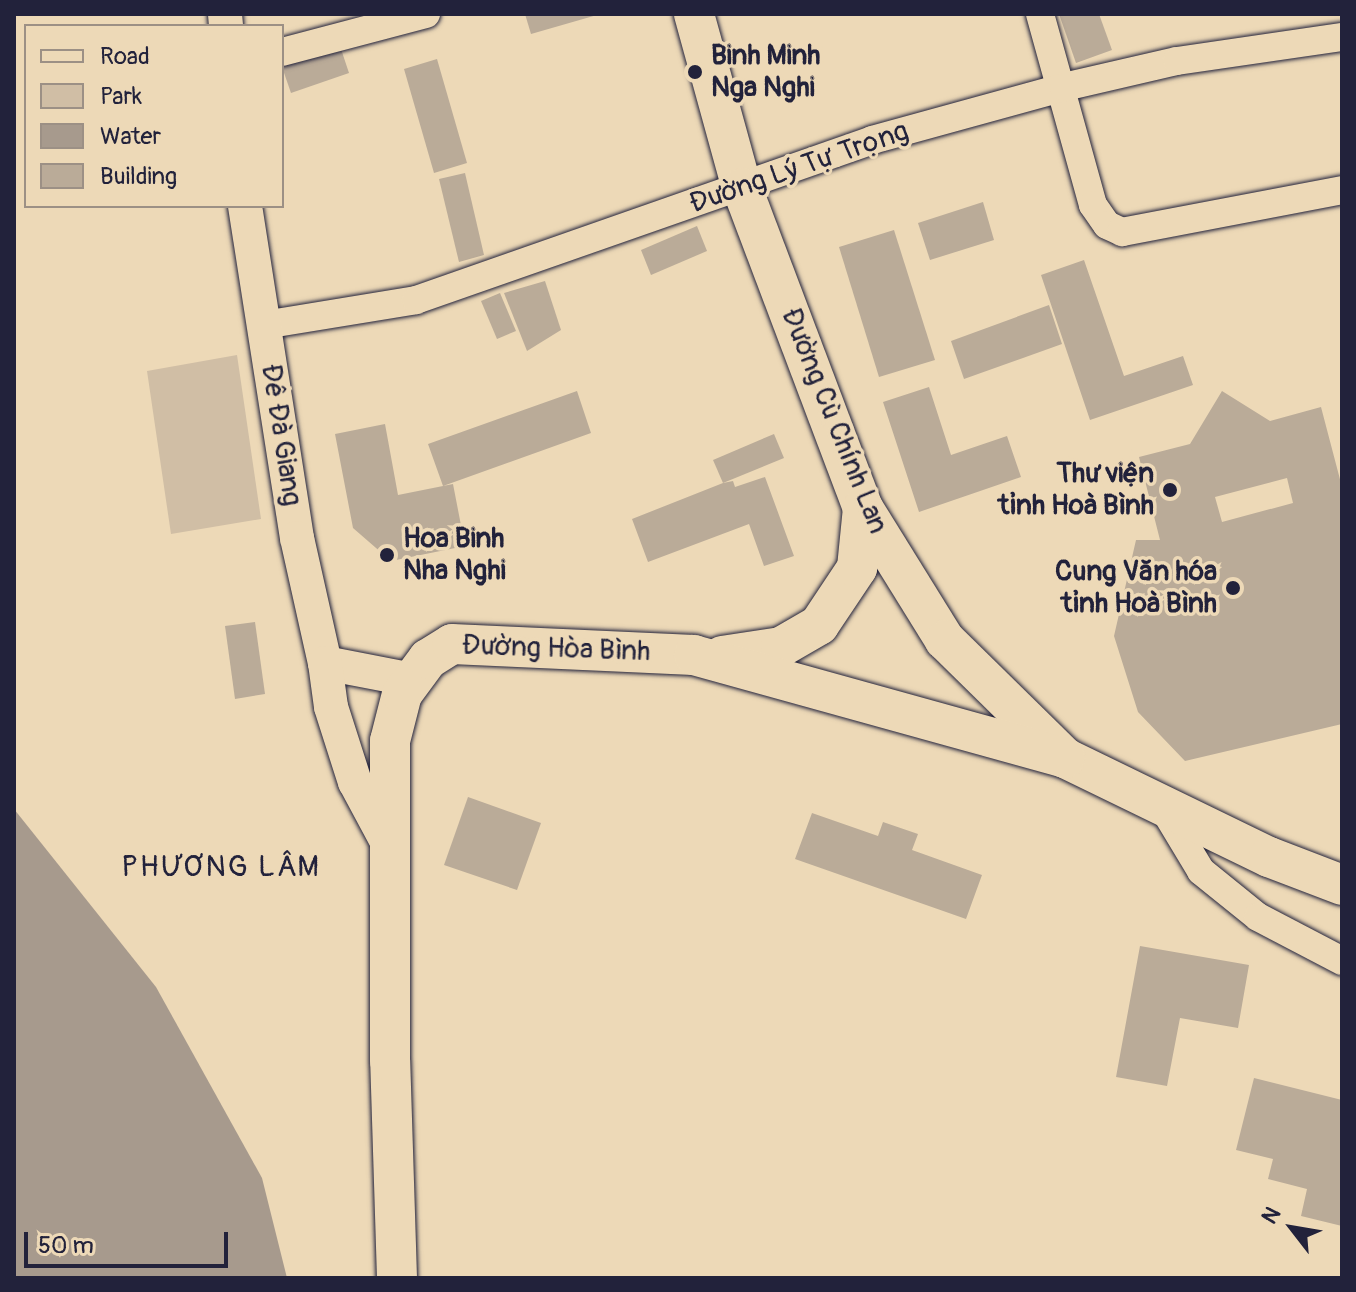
<!DOCTYPE html>
<html>
<head>
<meta charset="utf-8">
<style>
	body { margin:0 }
	#map { position:relative; width:1356px; height:1292px; overflow:hidden; background:#edd9b7; font-family:Pangolin,sans-serif }
	div>[style] { position:absolute }
	[style*='--x'] { left:calc(var(--x)*1px); top:calc(var(--y)*1px); width:calc(var(--w)*1px); rotate:calc(var(--a)*1deg) }
	.green>* { inset:0; background:#d0bea5 }
	.water>* { inset:0; background:#a79a8d }
	.building>* { inset:0; background:#baab98 }
	.roads { filter:drop-shadow(0 0 2px #22223b) drop-shadow(0 0 2px #22223b) }
	.minor>* { height:28px; margin:-14px; padding:0 14px; transform-origin:14px; border-radius:14px; background:#edd9b7 }
	.tertiary>* { height:34px; margin:-17px; padding:0 17px; transform-origin:17px; border-radius:17px; background:#edd9b7 }
	.secondary>* { height:40px; margin:-20px; padding:0 20px; transform-origin:20px; border-radius:20px; background:#edd9b7 }
	.dots>* { width:22px; height:22px; translate:-50% -50%; box-sizing:border-box; border:4px solid #edd9b7; border-radius:50% }
	span { translate:-50% -50%; white-space:nowrap; text-align:center; line-height:1.15; -webkit-text-stroke:7px #edd9b7; paint-order:stroke }
	.poi-label { font-size:28px; color:#22223b; font-weight:700 }
	.left { translate:0 -50%; text-align:left }
	.right { translate:-100% -50%; text-align:right }
	.street-label { font-size:28px; color:#22223b }
	.neighbourhood-label { font-size:30px; color:#22223b; letter-spacing:2px }
	.frame { position:absolute; inset:0; border:16px solid #22223b; pointer-events:none }
	.legend { position:absolute; left:24px; top:24px; width:260px; height:184px; box-sizing:border-box; background:#edd9b7; border:2px solid #9c9085; margin:0; padding:10px 14px; list-style:none; font-size:24px; color:#22223b }
	.legend li { display:flex; align-items:center; gap:16px; height:40px }
	.legend b { width:40px; border:2px solid #9c9085 }
	.north { position:absolute; left:1252px; top:1188px; width:80px; height:80px; -webkit-text-stroke:6px #edd9b7; paint-order:stroke; rotate:301deg; font-size:22px; font-weight:700; line-height:32px; text-align:center; color:#22223b }
	.north::after { content:''; display:block; margin:auto; width:28px; height:36px; background:#22223b; clip-path:polygon(50% 0,100% 100%,50% 72%,0 100%) }
	.scale { position:absolute; left:24px; top:1232px; width:204px; height:36px; box-sizing:border-box; border:4px solid #22223b; border-top:0; padding-left:10px; font-size:24px; line-height:28px; white-space:nowrap; color:#22223b; -webkit-text-stroke:6px #edd9b7; paint-order:stroke }
</style>
</head>
<body>
<div id="map">
	<div class="green">
		<i style="clip-path:polygon(237px 355px,261px 519px,171px 534px,147px 371px)"></i>
	</div>
	<div class="water">
		<i style="clip-path:polygon(14px 809px,156px 987px,262px 1178px,287px 1278px,14px 1278px)"></i>
	</div>
	<div class="building">
		<i style="clip-path:polygon(525px 14px,597px 14px,597px 15px,531px 34px)"></i>
		<i style="clip-path:polygon(1059px 14px,1099px 14px,1112px 50px,1076px 63px)"></i>
		<i style="clip-path:polygon(340px 46px,349px 73px,291px 93px,282px 67px)"></i>
		<i style="clip-path:polygon(437px 59px,467px 163px,434px 173px,404px 69px)"></i>
		<i style="clip-path:polygon(465px 173px,484px 255px,459px 262px,439px 179px)"></i>
		<i style="clip-path:polygon(983px 202px,994px 240px,930px 260px,918px 223px)"></i>
		<i style="clip-path:polygon(697px 226px,707px 251px,651px 275px,641px 250px)"></i>
		<i style="clip-path:polygon(894px 230px,935px 360px,879px 377px,839px 247px)"></i>
		<i style="clip-path:polygon(1084px 260px,1124px 376px,1183px 356px,1193px 385px,1090px 420px,1041px 275px)"></i>
		<i style="clip-path:polygon(545px 281px,561px 330px,527px 351px,504px 293px)"></i>
		<i style="clip-path:polygon(500px 293px,516px 331px,497px 339px,481px 301px)"></i>
		<i style="clip-path:polygon(1049px 305px,1062px 344px,964px 379px,951px 341px)"></i>
		<i style="clip-path:polygon(929px 387px,951px 455px,1007px 436px,1021px 477px,919px 512px,883px 402px)"></i>
		<i style="clip-path:polygon(577px 391px,591px 433px,443px 486px,453px 484px,465px 546px,391px 561px,353px 528px,335px 434px,385px 424px,398px 495px,443px 486px,428px 444px)"></i>
		<i style="clip-path:polygon(evenodd,1222px 391px,1270px 421px,1321px 407px,1342px 487px,1342px 724px,1185px 761px,1138px 712px,1114px 636px,1136px 540px,1160px 540px,1139px 457px,1190px 444px,1222px 391px,1287px 478px,1293px 503px,1222px 522px,1215px 497px,1287px 478px)"></i>
		<i style="clip-path:polygon(774px 434px,784px 458px,723px 483px,713px 460px)"></i>
		<i style="clip-path:polygon(765px 477px,794px 556px,764px 566px,749px 524px,648px 562px,632px 519px,723px 483px,733px 481px,735px 487px)"></i>
		<i style="clip-path:polygon(255px 622px,265px 694px,235px 699px,225px 626px)"></i>
		<i style="clip-path:polygon(468px 797px,541px 823px,517px 890px,444px 865px)"></i>
		<i style="clip-path:polygon(812px 813px,878px 836px,883px 822px,918px 834px,912px 850px,982px 875px,966px 919px,795px 859px)"></i>
		<i style="clip-path:polygon(1140px 946px,1249px 965px,1238px 1028px,1180px 1018px,1167px 1086px,1116px 1077px)"></i>
		<i style="clip-path:polygon(1254px 1078px,1342px 1100px,1342px 1226px,1301px 1216px,1307px 1189px,1268px 1179px,1273px 1159px,1236px 1150px)"></i>
	</div>
	<div class="roads">
		<div class="minor">
			<i style="--x:1040;--y:14;--w:198;--a:74.5"></i>
			<i style="--x:1093;--y:205;--w:24;--a:55"></i>
			<i style="--x:1107;--y:225;--w:17;--a:25"></i>
			<i style="--x:1122;--y:232;--w:224;--a:-10.8"></i>
			<i style="--x:282;--y:52;--w:149;--a:-14.8"></i>
			<i style="--x:264;--y:325;--w:154;--a:-9.3"></i>
			<i style="--x:416;--y:300;--w:483;--a:-19.3"></i>
			<i style="--x:872;--y:140;--w:199;--a:-15.4"></i>
			<i style="--x:1064;--y:87;--w:116;--a:-13"></i>
			<i style="--x:1177;--y:61;--w:167;--a:-8.3"></i>
			<i style="--x:1162;--y:806;--w:76;--a:59"></i>
			<i style="--x:1201;--y:871;--w:73;--a:38.9"></i>
			<i style="--x:1258;--y:917;--w:95;--a:27.6"></i>
		</div>
		<div class="tertiary">
			<i style="--x:225;--y:14;--w:12;--a:85"></i>
			<i style="--x:245;--y:206;--w:336;--a:81.1"></i>
			<i style="--x:297;--y:538;--w:128;--a:77.4"></i>
			<i style="--x:325;--y:663;--w:85;--a:10.9"></i>
			<i style="--x:325;--y:663;--w:44;--a:82.2"></i>
			<i style="--x:331;--y:707;--w:79;--a:72.3"></i>
			<i style="--x:355;--y:782;--w:76;--a:61.8"></i>
		</div>
		<div class="secondary">
			<i style="--x:694;--y:14;--w:180;--a:74.6"></i>
			<i style="--x:742;--y:188;--w:342;--a:69.3"></i>
			<i style="--x:863;--y:508;--w:155;--a:58.2"></i>
			<i style="--x:945;--y:640;--w:168;--a:44.5"></i>
			<i style="--x:1065;--y:758;--w:227;--a:25.9"></i>
			<i style="--x:1269;--y:857;--w:78;--a:21"></i>
			<i style="--x:722;--y:656;--w:60;--a:-8.7"></i>
			<i style="--x:781;--y:647;--w:44;--a:-30.1"></i>
			<i style="--x:819;--y:625;--w:69;--a:-56.3"></i>
			<i style="--x:857;--y:568;--w:60;--a:-84.3"></i>
			<i style="--x:397;--y:1278;--w:217;--a:-91.8"></i>
			<i style="--x:390;--y:1061;--w:320;--a:-90"></i>
			<i style="--x:390;--y:741;--w:49;--a:-75.7"></i>
			<i style="--x:402;--y:694;--w:44;--a:-53.4"></i>
			<i style="--x:428;--y:659;--w:28;--a:-32"></i>
			<i style="--x:452;--y:644;--w:242;--a:2.6"></i>
			<i style="--x:694;--y:655;--w:385;--a:15.5"></i>
		</div>
	</div>
	<div class="dots">
		<i style="left:695px;top:72px;background:#22223b"></i>
		<i style="left:1170px;top:490px;background:#22223b"></i>
		<i style="left:387px;top:555px;background:#22223b"></i>
		<i style="left:1233px;top:588px;background:#22223b"></i>
	</div>
	<div class="poi-label">
		<span class="left" style="left:711px;top:72px">Binh Minh<br>Nga Nghi</span>
		<span class="right" style="left:1154px;top:490px">Thư viện<br>tỉnh Hoà Bình</span>
		<span class="left" style="left:403px;top:555px">Hoa Binh<br>Nha Nghi</span>
		<span class="right" style="left:1217px;top:588px">Cung Văn hóa<br>tỉnh Hoà Bình</span>
	</div>
	<div class="street-label">
		<span style="left:799px;top:168px;rotate:-19deg">Đường Lý Tự Trọng</span>
		<span style="left:834px;top:421px;rotate:68deg">Đường Cù Chính Lan</span>
		<span style="left:281px;top:435px;rotate:81deg">Đê Đà Giang</span>
		<span style="left:556px;top:649px;rotate:2deg">Đường Hòa Bình</span>
	</div>
	<div class="neighbourhood-label">
		<span style="left:221px;top:867px">PHƯƠNG LÂM</span>
	</div>
	<div class="frame"></div>
	<ul class="legend">
	<li><b style="height:10px;background:#edd9b7"></b>Road</li>
	<li><b style="height:22px;background:#d0bea5"></b>Park</li>
	<li><b style="height:22px;background:#a79a8d"></b>Water</li>
	<li><b style="height:22px;background:#baab98"></b>Building</li>
	</ul>
	<div class="north">N</div>
	<div class="scale">50 m</div>
</div>
</body>
</html>
